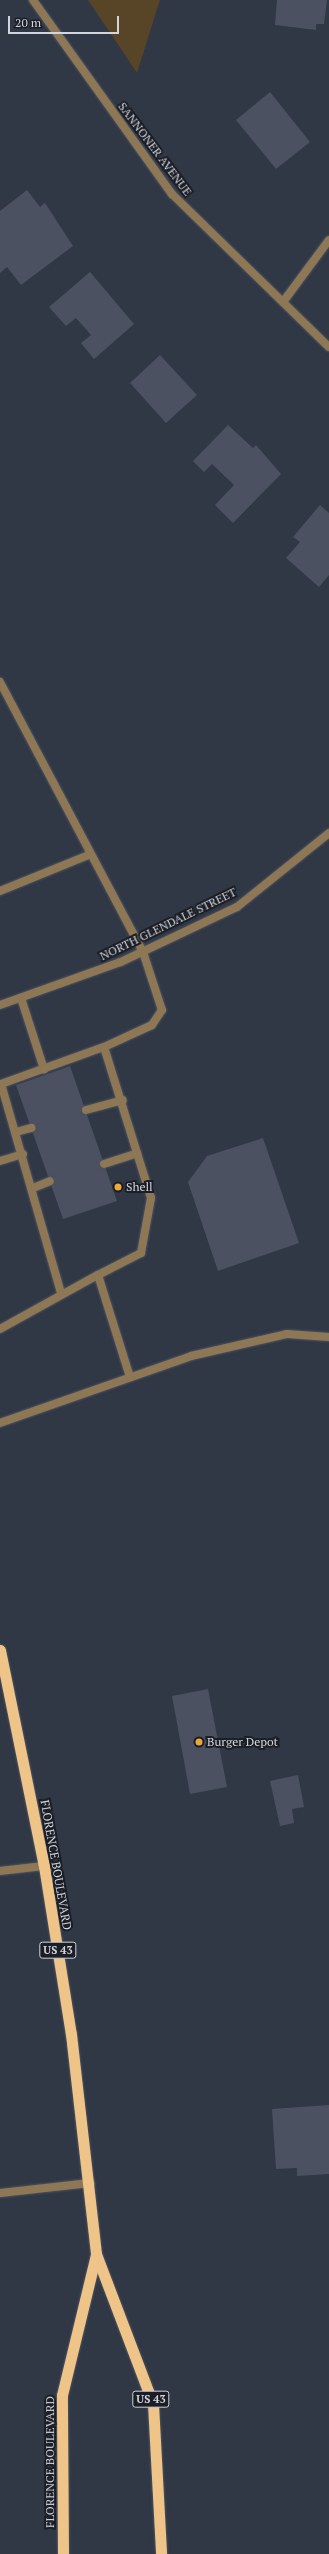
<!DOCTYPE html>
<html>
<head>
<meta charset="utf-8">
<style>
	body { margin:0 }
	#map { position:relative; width:329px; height:2554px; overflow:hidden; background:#303745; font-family:"PT Serif",serif }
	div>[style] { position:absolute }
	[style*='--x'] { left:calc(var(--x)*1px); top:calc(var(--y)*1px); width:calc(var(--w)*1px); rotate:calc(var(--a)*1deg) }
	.green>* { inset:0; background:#584427 }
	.building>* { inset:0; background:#4b5160 }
	.roads { filter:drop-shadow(0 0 1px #4d5361) drop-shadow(0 0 1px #4d5361) }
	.service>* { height:8px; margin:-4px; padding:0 4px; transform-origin:4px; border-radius:4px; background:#8e7755 }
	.minor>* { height:8px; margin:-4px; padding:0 4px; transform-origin:4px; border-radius:4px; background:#8e7755 }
	.trunk>* { height:11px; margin:-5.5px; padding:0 5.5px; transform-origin:5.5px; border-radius:5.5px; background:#eec488 }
	.dots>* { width:11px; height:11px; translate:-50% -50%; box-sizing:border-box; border:2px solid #1b1e25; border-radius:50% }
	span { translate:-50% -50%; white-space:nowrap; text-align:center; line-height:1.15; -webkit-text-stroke:4px #1b1e25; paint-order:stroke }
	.shield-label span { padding:1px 3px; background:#1b1e25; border:1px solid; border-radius:3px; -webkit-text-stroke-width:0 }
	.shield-label { font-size:11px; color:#d1d5de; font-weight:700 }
	.street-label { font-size:12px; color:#d1d5de }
	.poi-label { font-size:12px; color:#d1d5de }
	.left { translate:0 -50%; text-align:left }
	.scale { position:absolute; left:8px; top:16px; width:111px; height:18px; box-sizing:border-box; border:2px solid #d1d5de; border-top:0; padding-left:5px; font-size:12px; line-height:14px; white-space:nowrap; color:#d1d5de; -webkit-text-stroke:3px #1b1e25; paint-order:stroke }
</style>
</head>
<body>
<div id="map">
	<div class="green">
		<i style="clip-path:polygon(88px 0,160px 0,137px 73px)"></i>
	</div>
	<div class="building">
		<i style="clip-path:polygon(277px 0,327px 0,324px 24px,316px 24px,316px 30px,275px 25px)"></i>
		<i style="clip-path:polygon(270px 92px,310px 142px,276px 169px,236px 120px)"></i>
		<i style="clip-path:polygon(27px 190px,40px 207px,45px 203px,73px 246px,21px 285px,7px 267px,0 273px,0 211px)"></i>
		<i style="clip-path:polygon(90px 272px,134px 324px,94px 359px,81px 343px,91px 335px,76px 318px,66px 326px,49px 307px)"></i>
		<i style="clip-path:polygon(160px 355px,197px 395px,166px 423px,130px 383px)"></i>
		<i style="clip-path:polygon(228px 425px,253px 448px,256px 445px,281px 474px,233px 523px,215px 505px,234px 485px,212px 464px,204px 472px,193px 461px)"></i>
		<i style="clip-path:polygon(320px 505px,329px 513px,329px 575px,319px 587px,286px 558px,300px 542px,293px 537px)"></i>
		<i style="clip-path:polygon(70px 1066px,117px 1201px,63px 1219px,16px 1085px)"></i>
		<i style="clip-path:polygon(263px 1138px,299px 1243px,218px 1271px,188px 1182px,207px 1156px)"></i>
		<i style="clip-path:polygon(208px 1689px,227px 1787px,190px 1794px,172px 1696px)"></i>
		<i style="clip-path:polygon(298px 1775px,304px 1807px,292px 1809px,294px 1823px,280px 1826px,270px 1781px)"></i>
		<i style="clip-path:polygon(329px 2105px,329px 2174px,297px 2176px,297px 2168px,276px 2169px,272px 2109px)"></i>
	</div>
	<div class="roads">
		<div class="service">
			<i style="--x:0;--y:682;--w:306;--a:62.1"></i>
			<i style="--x:143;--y:952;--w:61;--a:71.9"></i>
			<i style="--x:162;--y:1010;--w:18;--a:124"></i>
			<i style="--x:152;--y:1025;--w:53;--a:155.4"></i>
			<i style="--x:104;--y:1047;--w:158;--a:72.7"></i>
			<i style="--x:151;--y:1198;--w:56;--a:100.3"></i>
			<i style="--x:141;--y:1253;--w:48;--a:152.9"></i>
			<i style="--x:0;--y:891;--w:98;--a:-22.1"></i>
			<i style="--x:21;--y:998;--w:75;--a:72.1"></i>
			<i style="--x:86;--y:1110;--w:38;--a:-15"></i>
			<i style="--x:16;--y:1132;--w:16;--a:-15"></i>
			<i style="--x:0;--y:1161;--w:24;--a:-17"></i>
			<i style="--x:104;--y:1164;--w:35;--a:-18"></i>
			<i style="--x:33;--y:1188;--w:18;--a:-22"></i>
			<i style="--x:61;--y:1293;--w:217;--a:-106"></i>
			<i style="--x:1;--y:1084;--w:109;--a:-19.8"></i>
			<i style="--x:0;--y:1329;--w:112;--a:-28.9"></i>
			<i style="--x:98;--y:1275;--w:107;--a:72.6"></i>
			<i style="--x:0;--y:1871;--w:44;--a:-6.5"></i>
			<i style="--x:0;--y:2193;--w:91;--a:-6.3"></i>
		</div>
		<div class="minor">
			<i style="--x:33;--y:0;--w:239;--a:54.4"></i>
			<i style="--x:172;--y:194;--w:219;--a:44.3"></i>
			<i style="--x:283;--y:302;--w:77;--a:-53.4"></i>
			<i style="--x:0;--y:1005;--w:128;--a:-19.6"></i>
			<i style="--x:121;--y:962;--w:128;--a:-25.4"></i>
			<i style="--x:237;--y:907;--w:118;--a:-38.8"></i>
			<i style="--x:0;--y:1423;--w:202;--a:-19.3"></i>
			<i style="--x:191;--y:1356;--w:98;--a:-12.9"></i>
			<i style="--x:287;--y:1334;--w:42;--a:4.1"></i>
		</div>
		<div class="trunk">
			<i style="--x:0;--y:1650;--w:220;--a:78.5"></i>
			<i style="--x:44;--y:1866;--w:170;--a:80.9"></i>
			<i style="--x:71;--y:2034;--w:221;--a:83.5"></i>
			<i style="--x:96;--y:2254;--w:160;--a:69.2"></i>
			<i style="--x:153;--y:2404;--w:150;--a:86.9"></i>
			<i style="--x:63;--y:2554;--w:159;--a:-90.4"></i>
			<i style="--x:62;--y:2395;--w:145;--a:-76.4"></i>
		</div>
	</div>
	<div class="dots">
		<i style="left:118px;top:1187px;background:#eca93a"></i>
		<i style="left:199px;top:1742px;background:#eca93a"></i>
	</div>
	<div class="shield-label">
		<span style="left:58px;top:1950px">US 43</span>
		<span style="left:151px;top:2399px">US 43</span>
	</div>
	<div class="street-label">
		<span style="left:155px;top:149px;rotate:53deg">SANNONER AVENUE</span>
		<span style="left:168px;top:924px;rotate:-26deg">NORTH GLENDALE STREET</span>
		<span style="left:56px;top:1865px;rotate:80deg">FLORENCE BOULEVARD</span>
		<span style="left:50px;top:2462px;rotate:-90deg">FLORENCE BOULEVARD</span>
	</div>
	<div class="poi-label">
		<span class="left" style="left:126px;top:1187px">Shell</span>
		<span class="left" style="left:207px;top:1742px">Burger Depot</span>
	</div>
	<div class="scale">20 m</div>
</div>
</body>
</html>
